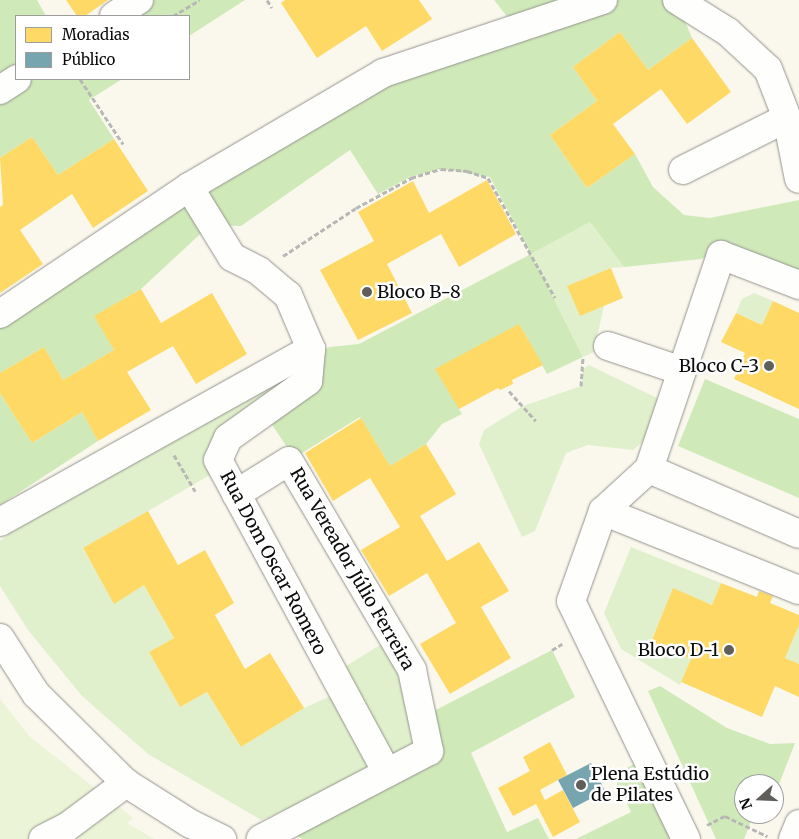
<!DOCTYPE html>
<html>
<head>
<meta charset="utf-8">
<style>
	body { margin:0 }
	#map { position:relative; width:799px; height:839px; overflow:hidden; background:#faf8ed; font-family:Merriweather,serif }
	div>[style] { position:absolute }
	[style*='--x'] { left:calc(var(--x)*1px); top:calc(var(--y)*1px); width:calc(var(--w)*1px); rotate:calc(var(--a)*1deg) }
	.green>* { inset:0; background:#e0f0cc }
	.forest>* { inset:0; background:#d0e9b9 }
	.pitch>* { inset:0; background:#ebf4d6 }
	.homes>* { inset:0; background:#ffd966 }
	.public>* { inset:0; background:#76a5af }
	.path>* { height:3px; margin-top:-1.5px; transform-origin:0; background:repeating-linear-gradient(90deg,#b7b7b5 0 5px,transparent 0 7.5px) }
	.roads { filter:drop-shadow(0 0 1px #93928d) drop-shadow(0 0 1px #93928d) }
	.minor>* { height:28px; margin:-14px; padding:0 14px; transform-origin:14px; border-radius:14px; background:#fefefc }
	.dots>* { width:14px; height:14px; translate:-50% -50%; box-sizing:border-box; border:2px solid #fff; border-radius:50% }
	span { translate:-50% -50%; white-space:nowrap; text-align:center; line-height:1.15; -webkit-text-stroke:5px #fff; paint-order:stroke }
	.poi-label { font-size:18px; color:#0b0b0b }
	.left { translate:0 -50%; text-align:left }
	.right { translate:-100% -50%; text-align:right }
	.street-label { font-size:18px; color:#0b0b0b }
	.legend { position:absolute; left:15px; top:15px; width:175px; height:65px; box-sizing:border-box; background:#fff; border:1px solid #9d9d9d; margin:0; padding:6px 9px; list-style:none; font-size:15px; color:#0b0b0b }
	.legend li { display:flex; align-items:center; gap:10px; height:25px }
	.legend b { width:25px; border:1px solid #9d9d9d }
	.north { position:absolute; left:734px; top:774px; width:50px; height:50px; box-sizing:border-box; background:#fff; border:1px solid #9d9d9d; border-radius:50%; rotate:250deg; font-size:14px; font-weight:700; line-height:20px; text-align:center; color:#0b0b0b }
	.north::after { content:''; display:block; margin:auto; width:18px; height:22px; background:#5f5e5a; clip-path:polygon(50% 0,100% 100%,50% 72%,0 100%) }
</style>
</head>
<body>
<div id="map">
	<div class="green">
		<i style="clip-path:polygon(590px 222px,624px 267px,611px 268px,568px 286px,580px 315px,604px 305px,594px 352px,583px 357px,531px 254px)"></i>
		<i style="clip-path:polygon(754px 293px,773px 301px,762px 325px,736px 313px,742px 299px)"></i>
		<i style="clip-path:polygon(311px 349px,310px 382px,228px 438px,222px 468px,83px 549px,114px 603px,144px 585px,174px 638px,149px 652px,180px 707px,207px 692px,241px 747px,304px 708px,342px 691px,333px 674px,393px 637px,429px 751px,294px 820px,284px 810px,261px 820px,148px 754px,82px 696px,28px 630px,0 586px,0 541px,8px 535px,1px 522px)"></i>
		<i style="clip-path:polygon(589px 365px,663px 401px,659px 429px,633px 450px,588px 445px,566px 453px,535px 531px,522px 537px,479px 444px,484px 430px,523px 406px,581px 386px,583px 369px)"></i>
		<i style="clip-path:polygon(631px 547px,721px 583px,712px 605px,673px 589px,651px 641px,691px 659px,680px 685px,621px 649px,604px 613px)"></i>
		<i style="clip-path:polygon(799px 625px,799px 664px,785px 658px)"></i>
	</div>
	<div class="forest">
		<i style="clip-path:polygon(0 0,37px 0,46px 16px,16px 16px,16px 79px,122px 79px,89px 100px,114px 139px,58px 175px,32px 137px,0 158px)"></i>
		<i style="clip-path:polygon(139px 0,245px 0,189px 36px,189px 16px,114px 16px)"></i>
		<i style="clip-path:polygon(494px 0,676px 0,692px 38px,648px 70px,620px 32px,573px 67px,597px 101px,550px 135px,587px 188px,635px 154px,653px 187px,684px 215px,710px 218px,799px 200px,799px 285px,720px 250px,701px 259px,624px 267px,590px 222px,531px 254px,583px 357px,547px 374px,519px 324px,459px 409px,462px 414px,442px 424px,426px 444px,390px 466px,360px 417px,294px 458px,267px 417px,314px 353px,330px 347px,359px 344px,531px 254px,490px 177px,441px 169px,410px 177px,378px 194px,350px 150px,241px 226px,210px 225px,141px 289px,95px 316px,114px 350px,63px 380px,44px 347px,0 373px,0 314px,383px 73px,516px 28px)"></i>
		<i style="clip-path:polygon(705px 379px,799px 419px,799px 498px,678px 446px)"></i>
		<i style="clip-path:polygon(0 393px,32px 443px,82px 412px,98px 441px,0 505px)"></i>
		<i style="clip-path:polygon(552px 650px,575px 697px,471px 753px,507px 832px,538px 818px,549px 839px,302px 839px,291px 833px,429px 751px,422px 717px)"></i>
		<i style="clip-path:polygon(660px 686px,727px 728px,770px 744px,795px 743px,774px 797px,774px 784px,744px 784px,744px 814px,767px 814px,765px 821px,752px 819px,744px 839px,716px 839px,648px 691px)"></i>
		<i style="clip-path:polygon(642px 760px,676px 839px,576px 839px,631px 812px,613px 775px)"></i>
	</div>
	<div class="pitch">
		<i style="clip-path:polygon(0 699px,29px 736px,133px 818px,127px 823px,154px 839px,0 839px)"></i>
	</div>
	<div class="homes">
		<i style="clip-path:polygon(66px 0,108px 0,85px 16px,77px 16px)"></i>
		<i style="clip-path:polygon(285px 0,419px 0,432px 19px,382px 51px,366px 26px,317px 58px,281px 3px)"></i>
		<i style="clip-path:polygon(620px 32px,648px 70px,692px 38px,731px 92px,687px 124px,661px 89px,613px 124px,635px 154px,587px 188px,550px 135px,597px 101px,573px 67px)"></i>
		<i style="clip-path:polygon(32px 137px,58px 175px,114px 139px,148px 191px,93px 228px,72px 194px,20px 230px,43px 264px,0 293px,0 207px,3px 205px,0 158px)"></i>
		<i style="clip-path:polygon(487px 180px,516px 234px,459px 267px,441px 234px,387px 264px,412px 313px,358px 340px,320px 270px,374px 241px,358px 212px,413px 181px,429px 213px)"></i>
		<i style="clip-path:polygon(611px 268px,623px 298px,580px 316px,567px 286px)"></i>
		<i style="clip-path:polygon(141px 289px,161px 323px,212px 293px,247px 354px,196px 384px,173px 346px,127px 372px,151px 410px,98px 441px,82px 412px,32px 443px,0 393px,0 373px,44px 347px,63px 380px,114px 350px,94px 316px)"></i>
		<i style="clip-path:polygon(773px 301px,799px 313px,799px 409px,734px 379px,745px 353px,721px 342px,736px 313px,762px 325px)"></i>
		<i style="clip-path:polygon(519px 324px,543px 365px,512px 380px,513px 384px,500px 390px,498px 388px,459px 409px,435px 369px)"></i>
		<i style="clip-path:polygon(361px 418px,390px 466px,426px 444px,456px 494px,420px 516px,447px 561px,479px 542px,509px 591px,481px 607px,511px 658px,450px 694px,420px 644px,456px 623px,427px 573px,389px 596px,361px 550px,400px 527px,370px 478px,333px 501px,305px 453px)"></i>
		<i style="clip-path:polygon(148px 511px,178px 565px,205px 550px,234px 603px,215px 615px,245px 669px,270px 653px,304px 708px,241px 747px,207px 692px,180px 707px,149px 652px,174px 638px,144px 585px,114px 604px,83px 548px)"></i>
		<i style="clip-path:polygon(721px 583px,757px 597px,759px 591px,773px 596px,770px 603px,799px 615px,799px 625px,785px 658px,799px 664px,799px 697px,775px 686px,762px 717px,681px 682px,691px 659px,651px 642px,673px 588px,712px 605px)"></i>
		<i style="clip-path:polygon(550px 742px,567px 775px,540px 790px,545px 800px,563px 790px,580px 822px,553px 837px,536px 804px,513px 816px,498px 788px,530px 771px,523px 757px)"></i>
	</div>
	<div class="public">
		<i style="clip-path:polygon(591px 763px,605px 791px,573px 808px,558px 780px)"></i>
	</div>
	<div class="path">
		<i style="--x:267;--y:0;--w:9;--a:58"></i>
		<i style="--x:173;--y:16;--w:31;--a:-31"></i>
		<i style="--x:80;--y:79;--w:78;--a:56.5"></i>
		<i style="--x:283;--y:256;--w:87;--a:-33.3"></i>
		<i style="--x:356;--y:208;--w:63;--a:-28.6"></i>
		<i style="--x:411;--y:178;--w:31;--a:-17"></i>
		<i style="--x:441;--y:169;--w:26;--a:4"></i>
		<i style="--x:467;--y:171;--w:22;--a:18"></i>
		<i style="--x:488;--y:178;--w:137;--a:60.8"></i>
		<i style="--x:581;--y:386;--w:29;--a:-86"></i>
		<i style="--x:509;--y:391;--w:40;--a:48"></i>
		<i style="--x:174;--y:455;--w:42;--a:59.7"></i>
		<i style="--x:552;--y:650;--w:12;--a:-31"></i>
		<i style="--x:613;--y:775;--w:12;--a:-24"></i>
		<i style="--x:707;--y:825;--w:20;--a:-27"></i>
		<i style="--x:725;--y:816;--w:47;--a:25.5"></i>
	</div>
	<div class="roads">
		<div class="minor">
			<i style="--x:677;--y:0;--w:60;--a:32.1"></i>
			<i style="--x:728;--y:32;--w:54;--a:42.8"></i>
			<i style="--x:768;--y:69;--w:53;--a:68.8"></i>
			<i style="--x:787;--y:118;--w:62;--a:78.9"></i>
			<i style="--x:114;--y:16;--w:30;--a:-33"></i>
			<i style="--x:0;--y:90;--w:20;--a:-33"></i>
			<i style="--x:683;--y:170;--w:116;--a:-26.6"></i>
			<i style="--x:189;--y:187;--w:82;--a:58.4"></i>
			<i style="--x:232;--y:257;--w:30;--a:27"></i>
			<i style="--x:259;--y:271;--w:38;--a:40"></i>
			<i style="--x:288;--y:295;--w:59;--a:66.9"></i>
			<i style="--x:0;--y:314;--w:228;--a:-33.9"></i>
			<i style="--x:189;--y:187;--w:225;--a:-30.4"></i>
			<i style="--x:383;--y:73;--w:232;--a:-18.4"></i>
			<i style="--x:608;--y:346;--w:78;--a:18.7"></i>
			<i style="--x:649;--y:469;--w:226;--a:-71.4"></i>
			<i style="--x:721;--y:255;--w:84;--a:21"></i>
			<i style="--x:236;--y:494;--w:62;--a:-31.9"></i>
			<i style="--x:289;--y:461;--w:243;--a:59.5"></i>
			<i style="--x:412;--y:670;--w:83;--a:78.1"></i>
			<i style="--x:429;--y:751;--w:190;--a:152.4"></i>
			<i style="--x:603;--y:511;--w:211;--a:22"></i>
			<i style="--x:0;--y:522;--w:356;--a:-29.1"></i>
			<i style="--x:311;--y:349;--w:32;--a:95"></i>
			<i style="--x:308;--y:381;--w:98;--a:144.5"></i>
			<i style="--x:228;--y:438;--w:24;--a:114"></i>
			<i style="--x:218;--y:460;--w:355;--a:61.6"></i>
			<i style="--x:0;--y:638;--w:67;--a:57.3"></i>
			<i style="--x:36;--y:694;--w:127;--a:44.7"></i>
			<i style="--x:126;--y:783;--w:75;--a:32.4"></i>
			<i style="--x:189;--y:823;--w:37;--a:26"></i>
			<i style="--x:43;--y:839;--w:27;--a:-27"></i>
			<i style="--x:67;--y:827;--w:74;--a:-36.7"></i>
			<i style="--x:686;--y:839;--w:264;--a:-115.8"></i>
			<i style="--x:571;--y:601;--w:96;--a:-70.4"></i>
			<i style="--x:603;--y:511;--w:62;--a:-42.4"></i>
			<i style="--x:649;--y:469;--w:163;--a:23.4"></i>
			<i style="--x:793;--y:839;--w:16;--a:-68"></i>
		</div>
	</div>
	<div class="dots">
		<i style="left:367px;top:292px;background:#5f5e5a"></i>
		<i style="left:769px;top:366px;background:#5f5e5a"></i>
		<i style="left:729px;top:650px;background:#5f5e5a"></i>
		<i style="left:581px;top:785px;background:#5f5e5a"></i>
	</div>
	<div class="poi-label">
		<span class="left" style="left:377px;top:292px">Bloco B-8</span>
		<span class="right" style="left:759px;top:366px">Bloco C-3</span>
		<span class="right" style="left:719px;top:650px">Bloco D-1</span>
		<span class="left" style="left:591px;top:785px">Plena Estúdio<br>de Pilates</span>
	</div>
	<div class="street-label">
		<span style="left:273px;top:563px;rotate:62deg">Rua Dom Oscar Romero</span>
		<span style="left:352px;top:569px;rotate:60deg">Rua Vereador Júlio Ferreira</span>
	</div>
	<ul class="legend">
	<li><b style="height:14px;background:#ffd966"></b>Moradias</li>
	<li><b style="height:14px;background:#76a5af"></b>Público</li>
	</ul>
	<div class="north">N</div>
</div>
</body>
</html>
